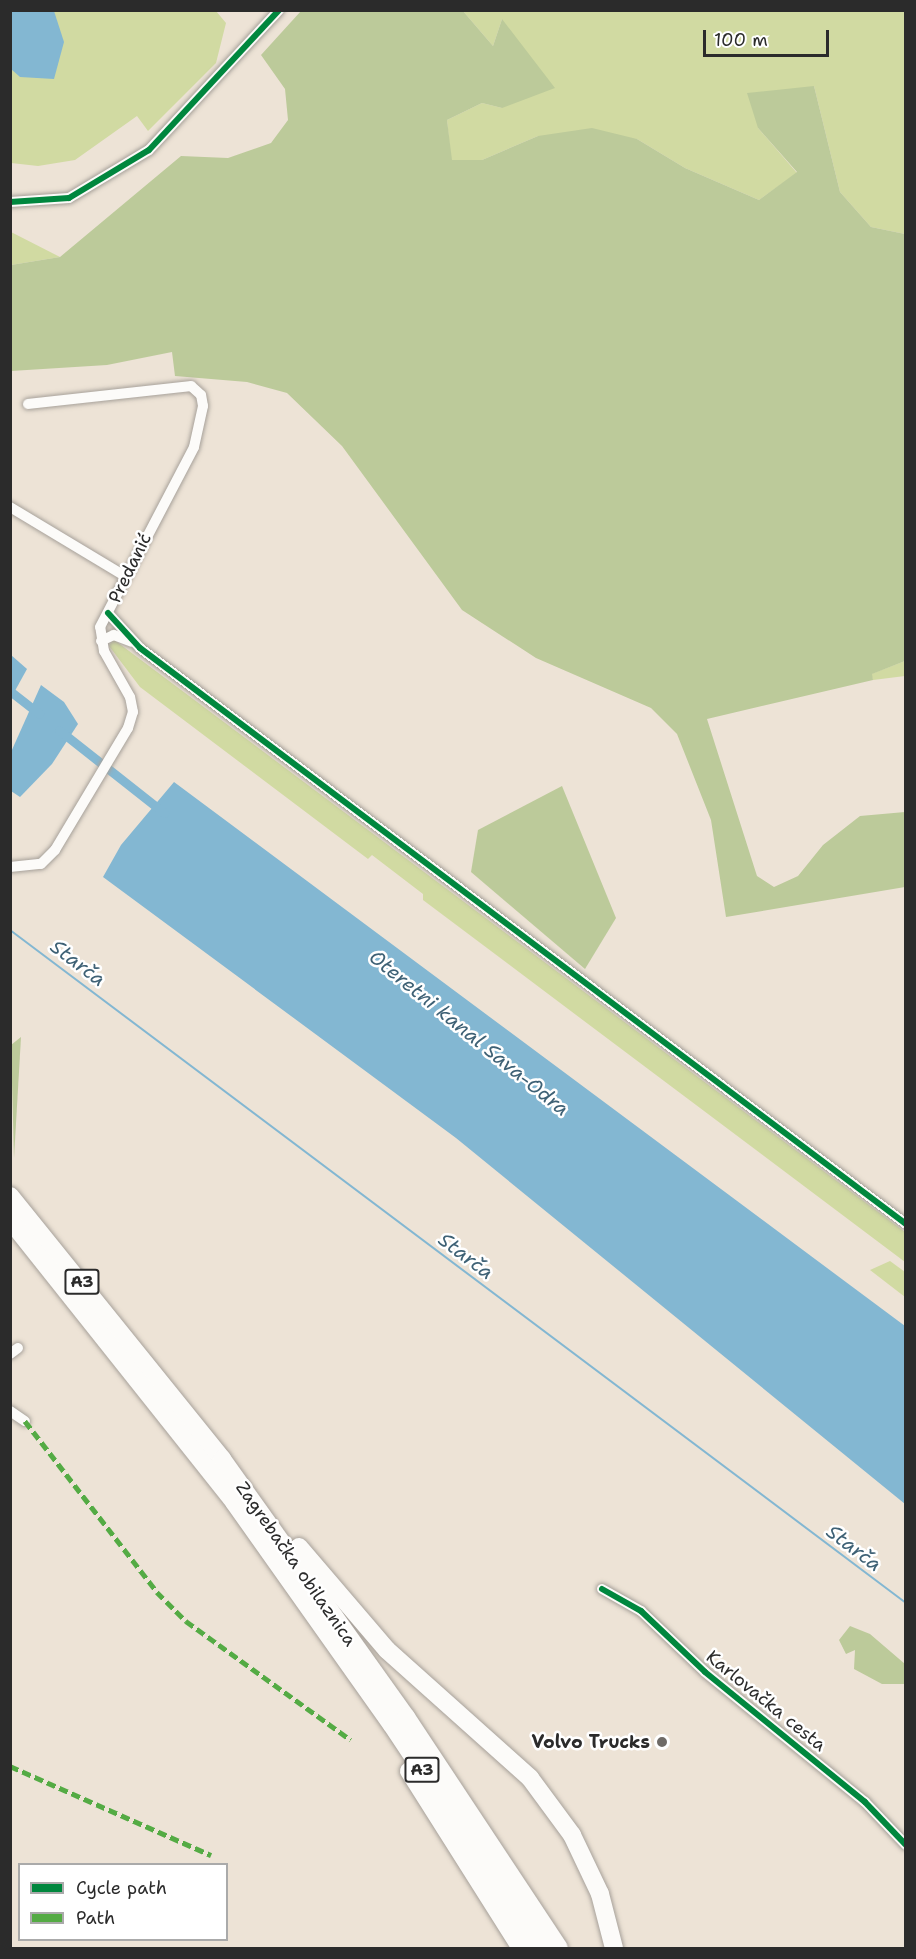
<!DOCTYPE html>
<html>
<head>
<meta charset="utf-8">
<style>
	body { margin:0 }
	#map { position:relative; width:916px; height:1959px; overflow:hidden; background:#ede3d6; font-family:"Shantell Sans",sans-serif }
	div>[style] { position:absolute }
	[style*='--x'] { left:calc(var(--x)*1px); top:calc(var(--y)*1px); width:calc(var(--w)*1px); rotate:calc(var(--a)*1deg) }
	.green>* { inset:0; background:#d1daa2 }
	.forest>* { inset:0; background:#bcca9a }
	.water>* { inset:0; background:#83b7d2 }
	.stream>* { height:2px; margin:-1px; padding:0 1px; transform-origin:1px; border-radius:1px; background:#83b7d2 }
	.canal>* { height:9px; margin:-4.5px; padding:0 4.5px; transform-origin:4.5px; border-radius:4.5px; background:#83b7d2 }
	.roads { filter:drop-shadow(0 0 2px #a7a19a) drop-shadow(0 0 2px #a7a19a) }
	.street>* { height:10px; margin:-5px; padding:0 5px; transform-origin:5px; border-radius:5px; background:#fcfbf9 }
	.highway>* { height:18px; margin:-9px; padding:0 9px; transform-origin:9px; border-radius:9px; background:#fcfbf9 }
	.quiet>* { height:4.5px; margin-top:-2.25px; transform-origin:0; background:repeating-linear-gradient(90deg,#54ab44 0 9px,transparent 0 13.5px) }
	.cycleway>* { height:6px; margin:-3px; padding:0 3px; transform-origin:3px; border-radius:3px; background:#00873e }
	.dots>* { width:16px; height:16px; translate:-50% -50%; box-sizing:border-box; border:3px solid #fff; border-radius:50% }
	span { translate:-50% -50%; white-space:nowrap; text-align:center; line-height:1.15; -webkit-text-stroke:5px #fff; paint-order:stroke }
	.shield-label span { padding:2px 4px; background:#fff; border:2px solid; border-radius:4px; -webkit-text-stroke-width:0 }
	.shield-label { font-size:16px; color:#2b2b2b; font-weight:700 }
	.street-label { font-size:18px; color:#2b2b2b }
	.poi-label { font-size:18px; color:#2b2b2b; font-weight:700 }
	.right { translate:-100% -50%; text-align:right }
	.water-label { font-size:20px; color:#3e6175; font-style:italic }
	.frame { position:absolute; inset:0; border:12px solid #2b2b2b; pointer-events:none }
	.legend { position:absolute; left:18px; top:1863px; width:210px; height:78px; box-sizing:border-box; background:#fff; border:2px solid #aaa; margin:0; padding:8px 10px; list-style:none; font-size:18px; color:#2b2b2b }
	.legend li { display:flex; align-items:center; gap:12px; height:30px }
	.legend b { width:30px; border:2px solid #aaa }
	.scale { position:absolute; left:703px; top:30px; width:126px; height:27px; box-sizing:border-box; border:3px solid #2b2b2b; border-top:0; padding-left:8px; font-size:18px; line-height:21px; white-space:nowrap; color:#2b2b2b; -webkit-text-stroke:4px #fff; paint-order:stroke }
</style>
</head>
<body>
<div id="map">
	<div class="green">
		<i style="clip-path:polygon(10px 11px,216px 11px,226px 23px,216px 63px,148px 131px,137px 116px,75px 160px,38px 166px,11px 163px)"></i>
		<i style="clip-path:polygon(463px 11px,905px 11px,905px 234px,871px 227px,840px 192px,814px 86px,758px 128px,797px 173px,759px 200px,685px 168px,637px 139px,538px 136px,482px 160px,451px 160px,447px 120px,482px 103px,502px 108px,502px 19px,493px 46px)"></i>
		<i style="clip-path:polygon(11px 232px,60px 257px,11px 265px)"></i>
		<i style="clip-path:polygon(113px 639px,905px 1232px,905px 1262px,423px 900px,423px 894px,372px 855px,368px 859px,140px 687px,109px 646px)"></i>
		<i style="clip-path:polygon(905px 661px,905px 676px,873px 680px,871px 674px)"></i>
		<i style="clip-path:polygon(890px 1261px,905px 1272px,905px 1297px,870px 1270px)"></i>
	</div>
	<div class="forest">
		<i style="clip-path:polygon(301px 11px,463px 11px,493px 46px,502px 19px,555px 88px,502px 108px,482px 103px,447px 120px,452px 160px,482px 160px,538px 136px,592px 128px,637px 139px,685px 168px,759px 200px,797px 172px,758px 128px,747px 93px,814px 86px,840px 192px,871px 227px,905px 234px,905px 661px,872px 674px,873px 680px,707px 719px,757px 876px,774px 887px,798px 876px,823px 845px,860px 816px,905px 812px,905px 887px,726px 917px,711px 820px,677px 734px,651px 708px,536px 658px,462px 610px,342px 446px,287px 393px,247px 382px,175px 376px,172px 352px,107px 365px,11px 371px,11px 265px,60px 257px,181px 156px,228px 158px,271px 143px,288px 120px,285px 89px,261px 55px)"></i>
		<i style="clip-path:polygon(562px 786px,616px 918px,585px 969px,471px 872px,478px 830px)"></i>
		<i style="clip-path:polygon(21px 1037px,14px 1158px,11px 1045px)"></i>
		<i style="clip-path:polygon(850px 1626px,870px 1634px,905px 1664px,905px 1684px,882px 1684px,854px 1669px,855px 1650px,846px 1654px,839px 1640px)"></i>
	</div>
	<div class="water">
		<i style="clip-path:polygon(11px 10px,54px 11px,64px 42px,54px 79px,20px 77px,11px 69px)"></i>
		<i style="clip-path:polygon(11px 655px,27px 669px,11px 698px)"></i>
		<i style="clip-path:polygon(41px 685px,64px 702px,78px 724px,52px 764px,20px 797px,11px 791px,11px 752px)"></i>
		<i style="clip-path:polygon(174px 782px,905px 1326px,905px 1504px,456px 1138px,103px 877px,121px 845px)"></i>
	</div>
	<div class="stream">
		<i style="--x:10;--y:930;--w:1121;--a:36.91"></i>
	</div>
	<div class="canal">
		<i style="--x:10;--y:691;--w:37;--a:38"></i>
		<i style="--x:59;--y:730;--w:134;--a:38.3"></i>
	</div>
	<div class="roads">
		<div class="street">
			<i style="--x:10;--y:202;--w:59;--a:-3.9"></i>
			<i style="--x:69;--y:198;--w:93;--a:-31"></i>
			<i style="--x:149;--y:150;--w:191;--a:-47.1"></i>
			<i style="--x:10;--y:507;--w:132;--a:31"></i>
			<i style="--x:108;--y:613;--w:47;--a:47.6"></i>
			<i style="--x:140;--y:648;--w:958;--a:36.94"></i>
			<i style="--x:101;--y:641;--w:14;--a:-25"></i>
			<i style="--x:114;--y:635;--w:19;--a:21"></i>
			<i style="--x:10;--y:867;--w:31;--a:-6"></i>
			<i style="--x:41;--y:864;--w:20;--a:-45"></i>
			<i style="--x:55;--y:850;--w:142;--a:-59.1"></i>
			<i style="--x:128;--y:728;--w:17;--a:-73"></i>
			<i style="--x:133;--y:712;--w:15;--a:-101"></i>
			<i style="--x:130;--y:697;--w:53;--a:-119.5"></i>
			<i style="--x:104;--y:651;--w:24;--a:-99"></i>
			<i style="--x:100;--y:627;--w:203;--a:-62.4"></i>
			<i style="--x:194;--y:447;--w:42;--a:-77.6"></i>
			<i style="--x:203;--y:406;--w:11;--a:-100"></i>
			<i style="--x:201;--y:395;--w:13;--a:-138"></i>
			<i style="--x:191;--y:386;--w:164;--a:173.7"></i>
			<i style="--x:10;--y:1354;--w:10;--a:-37"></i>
			<i style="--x:10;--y:1411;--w:18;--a:34"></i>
			<i style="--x:602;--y:1589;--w:45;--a:29.4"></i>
			<i style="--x:641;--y:1611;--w:88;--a:43.6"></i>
			<i style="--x:705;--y:1672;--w:206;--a:39.1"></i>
			<i style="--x:865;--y:1802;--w:59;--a:46.4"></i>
		</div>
		<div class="highway">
			<i style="--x:10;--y:1196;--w:338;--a:51.1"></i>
			<i style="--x:222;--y:1459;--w:317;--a:54.5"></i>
			<i style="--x:406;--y:1717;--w:277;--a:56.5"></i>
			<i style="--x:10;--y:1220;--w:360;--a:51.5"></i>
			<i style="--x:234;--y:1502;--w:273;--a:54.7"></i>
			<i style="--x:392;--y:1725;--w:268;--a:56.4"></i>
			<i style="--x:299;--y:1547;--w:135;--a:49.5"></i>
			<i style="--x:387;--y:1650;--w:192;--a:41.8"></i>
			<i style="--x:530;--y:1778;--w:71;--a:53.6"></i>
			<i style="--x:572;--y:1835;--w:65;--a:64.6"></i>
			<i style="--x:600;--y:1894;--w:56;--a:75.5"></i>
			<i style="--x:409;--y:1771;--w:209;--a:57.7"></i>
		</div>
	</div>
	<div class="quiet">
		<i style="--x:25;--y:1421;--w:216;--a:52.3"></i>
		<i style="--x:157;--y:1592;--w:41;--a:45"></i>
		<i style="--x:186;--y:1621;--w:203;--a:35.8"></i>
		<i style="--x:10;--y:1766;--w:220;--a:23.9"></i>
	</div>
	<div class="cycleway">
		<i style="--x:10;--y:202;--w:59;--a:-3.9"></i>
		<i style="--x:69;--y:198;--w:93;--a:-31"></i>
		<i style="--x:149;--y:150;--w:191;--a:-47.1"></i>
		<i style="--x:108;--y:613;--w:47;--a:47.6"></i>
		<i style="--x:140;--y:648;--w:958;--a:36.94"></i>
		<i style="--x:602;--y:1589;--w:45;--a:29.4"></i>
		<i style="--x:641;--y:1611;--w:88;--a:43.6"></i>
		<i style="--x:705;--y:1672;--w:206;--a:39.1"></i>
		<i style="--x:865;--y:1802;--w:59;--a:46.4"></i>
	</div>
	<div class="dots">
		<i style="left:662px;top:1742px;background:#6f6b67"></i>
	</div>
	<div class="shield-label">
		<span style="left:82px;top:1282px">A3</span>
		<span style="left:422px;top:1770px">A3</span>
	</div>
	<div class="street-label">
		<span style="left:130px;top:568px;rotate:-64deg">Predanić</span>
		<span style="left:296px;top:1564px;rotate:55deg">Zagrebačka obilaznica</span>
		<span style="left:766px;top:1701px;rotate:39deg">Karlovačka cesta</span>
	</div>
	<div class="poi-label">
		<span class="right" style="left:650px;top:1742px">Volvo Trucks</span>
	</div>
	<div class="water-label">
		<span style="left:78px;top:963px;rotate:37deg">Starča</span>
		<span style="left:469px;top:1033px;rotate:39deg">Oteretni kanal Sava-Odra</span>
		<span style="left:466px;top:1256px;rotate:37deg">Starča</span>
		<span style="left:854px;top:1548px;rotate:37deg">Starča</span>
	</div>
	<div class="frame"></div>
	<ul class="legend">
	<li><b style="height:8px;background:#00873e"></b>Cycle path</li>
	<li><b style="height:8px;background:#54ab44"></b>Path</li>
	</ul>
	<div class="scale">100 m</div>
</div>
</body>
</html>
